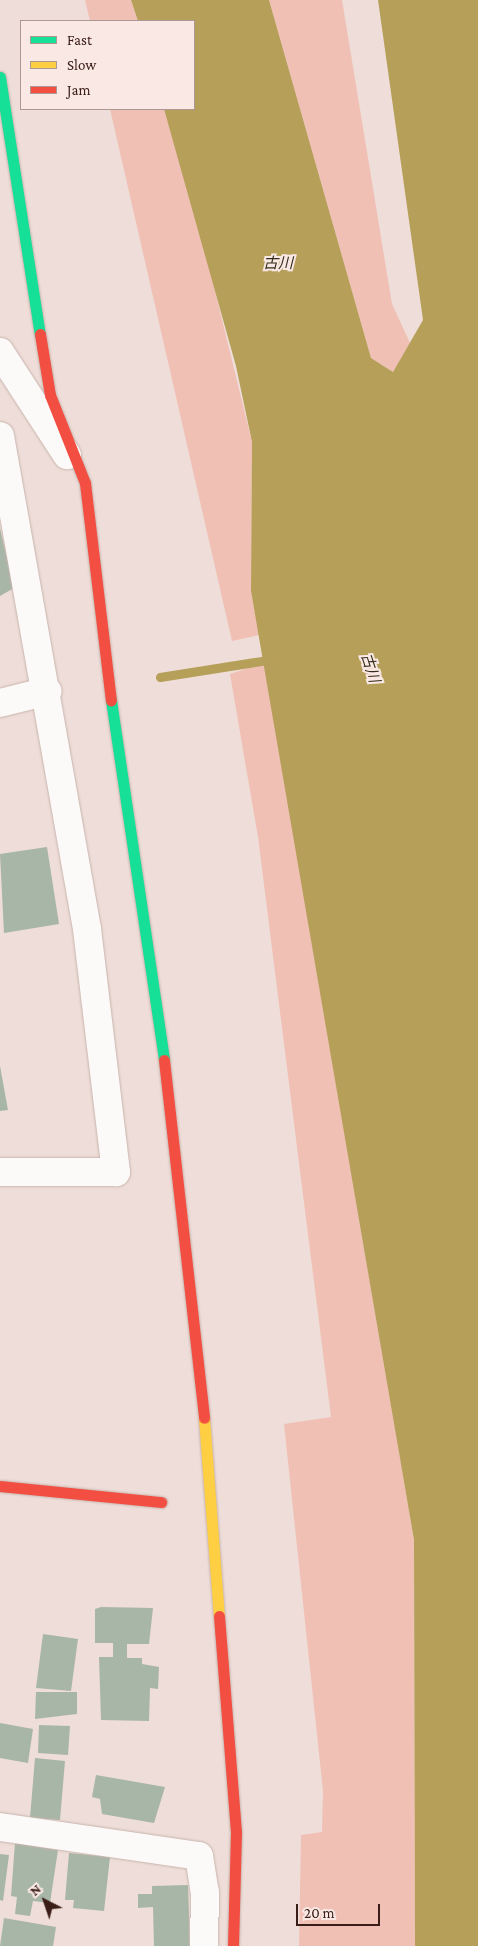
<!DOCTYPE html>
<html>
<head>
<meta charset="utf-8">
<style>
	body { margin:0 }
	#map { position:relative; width:478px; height:1946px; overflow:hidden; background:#eeddd8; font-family:"Crimson Pro","Noto Sans JP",serif }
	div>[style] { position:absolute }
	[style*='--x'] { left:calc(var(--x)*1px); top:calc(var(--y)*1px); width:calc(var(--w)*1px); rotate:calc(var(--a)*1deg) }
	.green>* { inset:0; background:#f0c0b5 }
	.water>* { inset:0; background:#b69f59 }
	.stream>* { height:9px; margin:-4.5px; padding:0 4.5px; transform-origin:4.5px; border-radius:4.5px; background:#b69f59 }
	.building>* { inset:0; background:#a8b6a7 }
	.roads { filter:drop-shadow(0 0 1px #c9b4ae) drop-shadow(0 0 1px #c9b4ae) }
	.street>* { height:28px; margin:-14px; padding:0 14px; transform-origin:14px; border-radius:14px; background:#fcfaf9 }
	.fast>* { height:11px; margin:-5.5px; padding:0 5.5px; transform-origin:5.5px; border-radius:5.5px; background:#16e098 }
	.slow>* { height:11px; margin:-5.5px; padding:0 5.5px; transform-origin:5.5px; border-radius:5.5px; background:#ffcf43 }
	.jam>* { height:11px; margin:-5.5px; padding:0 5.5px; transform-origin:5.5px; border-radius:5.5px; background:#f24e42 }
	span { translate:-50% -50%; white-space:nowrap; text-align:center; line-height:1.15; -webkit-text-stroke:4px #f9e8e4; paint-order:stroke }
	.water-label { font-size:15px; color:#332d19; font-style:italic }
	.legend { position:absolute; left:20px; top:20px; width:175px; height:90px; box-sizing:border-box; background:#f9e8e4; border:1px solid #ad9792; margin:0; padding:6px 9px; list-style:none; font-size:15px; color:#3a1d16 }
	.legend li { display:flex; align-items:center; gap:10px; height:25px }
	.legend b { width:25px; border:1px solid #ad9792 }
	.north { position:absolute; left:20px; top:1876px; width:50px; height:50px; -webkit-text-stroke:4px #f9e8e4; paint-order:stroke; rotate:319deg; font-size:14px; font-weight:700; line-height:20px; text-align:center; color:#3a1d16 }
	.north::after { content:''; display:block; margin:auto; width:18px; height:22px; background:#3a1d16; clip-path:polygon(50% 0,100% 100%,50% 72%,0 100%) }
	.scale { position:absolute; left:296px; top:1904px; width:84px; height:22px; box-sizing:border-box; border:2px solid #3a1d16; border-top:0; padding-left:6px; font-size:15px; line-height:18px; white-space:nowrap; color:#3a1d16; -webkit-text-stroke:4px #f9e8e4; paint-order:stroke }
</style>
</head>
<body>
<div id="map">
	<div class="green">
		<i style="clip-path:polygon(85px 0,131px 0,138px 21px,90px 21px)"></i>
		<i style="clip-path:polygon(269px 0,342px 0,392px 304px,410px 343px,393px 372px,371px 358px)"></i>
		<i style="clip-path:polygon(110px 109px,164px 109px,199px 226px,252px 442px,251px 591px,259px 635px,232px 641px)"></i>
		<i style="clip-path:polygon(264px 663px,414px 1540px,415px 1946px,299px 1946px,301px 1835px,322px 1832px,323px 1791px,284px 1424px,331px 1417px,258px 837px,230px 674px)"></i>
	</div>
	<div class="water">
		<i style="clip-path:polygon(131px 0,269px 0,371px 358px,393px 372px,423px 320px,378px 0,478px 0,478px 1946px,415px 1946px,414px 1540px,251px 591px,252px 442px,236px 366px,164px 109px,194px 109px,194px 21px,138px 21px)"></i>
	</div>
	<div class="stream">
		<i style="--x:160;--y:677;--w:115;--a:-9"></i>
	</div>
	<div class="building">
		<i style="clip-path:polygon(0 528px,14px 588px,0 596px)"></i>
		<i style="clip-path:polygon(47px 847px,59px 924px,4px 933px,0 854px)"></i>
		<i style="clip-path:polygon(0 1066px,8px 1110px,0 1111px)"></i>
		<i style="clip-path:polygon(101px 1607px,153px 1608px,149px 1644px,127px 1644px,127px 1658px,142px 1658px,142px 1664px,159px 1667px,158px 1689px,150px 1688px,149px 1721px,101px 1720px,99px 1657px,113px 1657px,113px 1643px,95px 1643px,95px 1609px)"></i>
		<i style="clip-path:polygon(43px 1634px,78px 1639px,71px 1691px,36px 1688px)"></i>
		<i style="clip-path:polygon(36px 1692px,77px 1692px,77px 1714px,35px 1719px)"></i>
		<i style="clip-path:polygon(0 1723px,33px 1729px,28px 1763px,0 1758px)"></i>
		<i style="clip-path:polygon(39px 1725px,70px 1726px,68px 1755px,38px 1753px)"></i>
		<i style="clip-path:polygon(35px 1758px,65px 1761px,60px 1820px,30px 1818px)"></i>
		<i style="clip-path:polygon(96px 1775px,165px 1787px,154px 1823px,102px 1814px,100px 1799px,92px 1797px)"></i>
		<i style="clip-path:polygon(15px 1843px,58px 1850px,50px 1903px,33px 1901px,30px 1916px,15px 1914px,17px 1897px,11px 1896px)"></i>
		<i style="clip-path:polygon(69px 1853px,110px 1857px,104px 1911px,73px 1908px,74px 1900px,65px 1900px)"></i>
		<i style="clip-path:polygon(0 1854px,9px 1855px,3px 1901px,0 1900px)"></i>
		<i style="clip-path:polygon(188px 1885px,190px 1946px,154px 1946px,153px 1907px,138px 1908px,138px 1894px,152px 1894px,152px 1886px)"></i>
		<i style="clip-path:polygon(4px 1918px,56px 1927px,53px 1946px,0 1946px)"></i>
	</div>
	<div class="roads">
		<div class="street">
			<i style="--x:0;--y:352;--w:123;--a:57"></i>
			<i style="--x:0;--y:436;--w:501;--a:79.99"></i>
			<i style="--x:87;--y:929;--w:245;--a:83.2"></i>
			<i style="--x:116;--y:1172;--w:116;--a:180"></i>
			<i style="--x:0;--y:703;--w:49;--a:-14"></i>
			<i style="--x:0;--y:1827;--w:201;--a:8.3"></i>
			<i style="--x:199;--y:1856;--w:36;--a:81"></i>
			<i style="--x:205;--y:1892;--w:54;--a:91.1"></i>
		</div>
		<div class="fast">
			<i style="--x:0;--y:77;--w:260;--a:81.2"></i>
			<i style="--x:111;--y:700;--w:364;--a:81.6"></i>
		</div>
		<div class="slow">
			<i style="--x:204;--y:1418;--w:199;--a:85.7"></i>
		</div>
		<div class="jam">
			<i style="--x:40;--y:334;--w:62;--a:80.7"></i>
			<i style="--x:50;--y:395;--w:95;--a:68.3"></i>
			<i style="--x:85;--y:483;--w:219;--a:83.2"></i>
			<i style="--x:164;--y:1060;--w:360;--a:83.6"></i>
			<i style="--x:0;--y:1486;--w:162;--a:5.7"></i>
			<i style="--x:219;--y:1616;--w:217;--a:85.5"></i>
			<i style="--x:236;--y:1832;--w:114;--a:91.5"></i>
		</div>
	</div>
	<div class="water-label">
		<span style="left:278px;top:264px">古川</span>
		<span style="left:370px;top:668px;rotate:72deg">古川</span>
	</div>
	<ul class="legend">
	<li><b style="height:6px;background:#16e098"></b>Fast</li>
	<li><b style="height:6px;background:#ffcf43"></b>Slow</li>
	<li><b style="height:6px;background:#f24e42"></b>Jam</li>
	</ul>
	<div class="north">N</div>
	<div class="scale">20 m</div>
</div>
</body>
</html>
